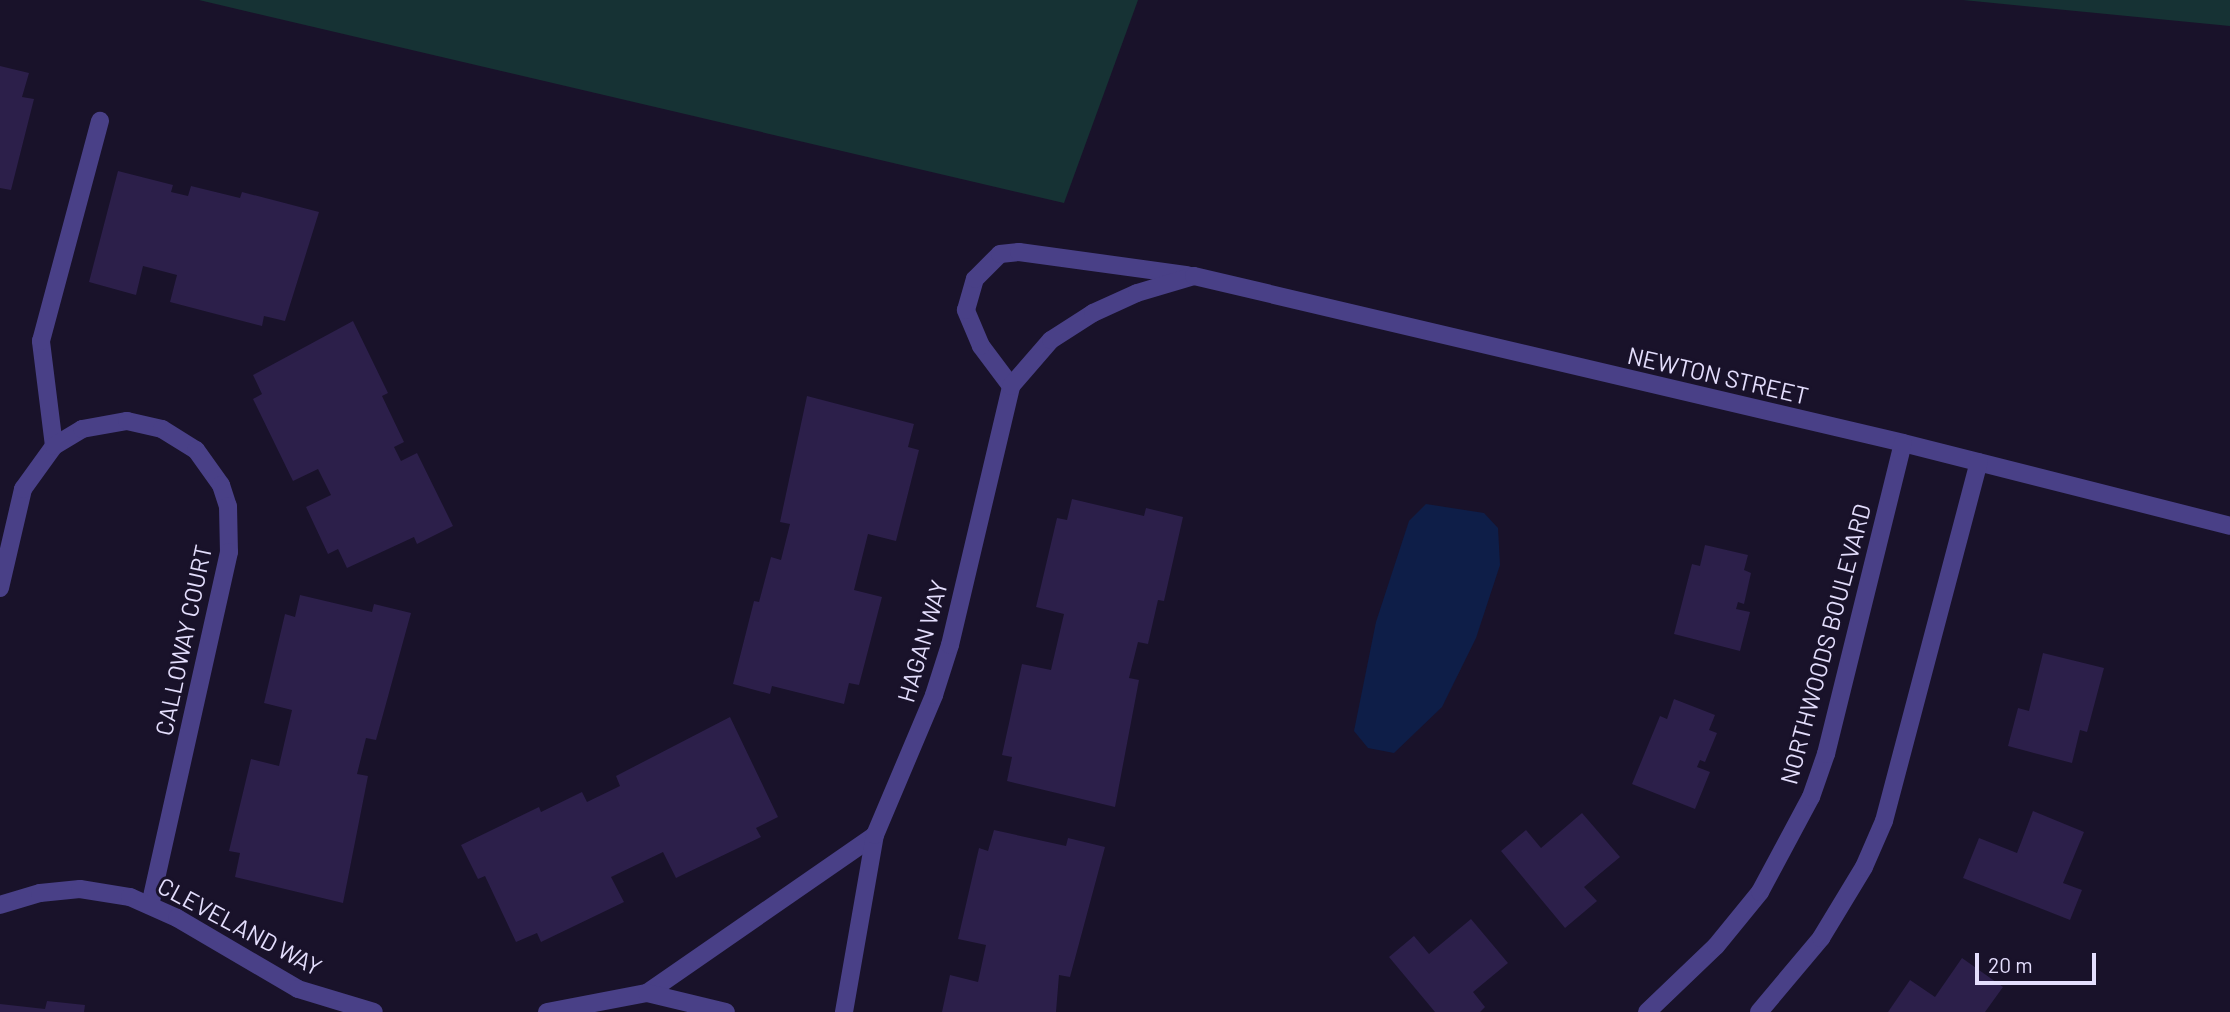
<!DOCTYPE html>
<html>
<head>
<meta charset="utf-8">
<style>
	body { margin:0 }
	#map { position:relative; width:2230px; height:1012px; overflow:hidden; background:#19122a; font-family:Barlow,sans-serif }
	div>[style] { position:absolute }
	[style*='--x'] { left:calc(var(--x)*1px); top:calc(var(--y)*1px); width:calc(var(--w)*1px); rotate:calc(var(--a)*1deg) }
	.green>* { inset:0; background:#163234 }
	.water>* { inset:0; background:#0e1e48 }
	.building>* { inset:0; background:#2c1f4a }
	.minor>* { height:18px; margin:-9px; padding:0 9px; transform-origin:9px; border-radius:9px; background:#494087 }
	span { translate:-50% -50%; white-space:nowrap; text-align:center; line-height:1.15; -webkit-text-stroke:6px #19122a; paint-order:stroke }
	.street-label { font-size:24px; color:#e4defd }
	.scale { position:absolute; left:1975px; top:953px; width:121px; height:32px; box-sizing:border-box; border:4px solid #e4defd; border-top:0; padding-left:9px; font-size:21px; line-height:24px; white-space:nowrap; color:#e4defd; -webkit-text-stroke:5px #19122a; paint-order:stroke }
</style>
</head>
<body>
<div id="map">
	<div class="green">
		<i style="clip-path:polygon(199px 0,1138px 0,1064px 203px)"></i>
		<i style="clip-path:polygon(1963px 0,2230px 0,2230px 26px)"></i>
	</div>
	<div class="water">
		<i style="clip-path:polygon(1426px 504px,1484px 513px,1498px 528px,1500px 565px,1476px 638px,1442px 707px,1394px 753px,1368px 748px,1354px 731px,1376px 622px,1409px 521px)"></i>
	</div>
	<div class="building">
		<i style="clip-path:polygon(0 66px,29px 73px,22px 97px,34px 99px,11px 190px,0 188px)"></i>
		<i style="clip-path:polygon(118px 171px,173px 185px,171px 192px,188px 196px,191px 186px,240px 198px,242px 192px,319px 212px,285px 321px,264px 316px,262px 326px,170px 302px,177px 275px,143px 266px,136px 295px,89px 282px)"></i>
		<i style="clip-path:polygon(353px 321px,388px 393px,382px 396px,404px 442px,394px 447px,401px 461px,417px 453px,453px 526px,417px 544px,414px 537px,347px 568px,338px 549px,328px 554px,306px 507px,331px 495px,318px 469px,293px 481px,253px 399px,262px 394px,253px 375px)"></i>
		<i style="clip-path:polygon(807px 396px,914px 424px,908px 447px,919px 450px,896px 541px,868px 534px,854px 590px,882px 597px,859px 685px,849px 683px,844px 704px,772px 686px,770px 694px,733px 684px,754px 601px,759px 602px,771px 557px,781px 560px,790px 524px,780px 522px)"></i>
		<i style="clip-path:polygon(1072px 499px,1144px 516px,1146px 508px,1183px 517px,1164px 601px,1158px 600px,1148px 644px,1138px 642px,1129px 678px,1139px 680px,1115px 807px,1007px 781px,1012px 757px,1002px 755px,1022px 664px,1051px 670px,1064px 614px,1036px 607px,1057px 518px,1067px 520px)"></i>
		<i style="clip-path:polygon(1705px 545px,1748px 555px,1744px 570px,1751px 573px,1744px 604px,1738px 602px,1736px 609px,1750px 612px,1740px 651px,1674px 634px,1692px 564px,1700px 566px)"></i>
		<i style="clip-path:polygon(300px 595px,372px 612px,374px 604px,411px 613px,376px 740px,366px 738px,357px 774px,368px 776px,343px 903px,235px 877px,240px 853px,229px 851px,251px 759px,279px 766px,292px 710px,264px 703px,285px 614px,295px 617px)"></i>
		<i style="clip-path:polygon(2043px 653px,2104px 668px,2087px 732px,2080px 730px,2072px 763px,2008px 746px,2018px 708px,2029px 711px)"></i>
		<i style="clip-path:polygon(1674px 699px,1715px 715px,1709px 730px,1717px 733px,1705px 762px,1700px 760px,1697px 767px,1710px 772px,1695px 809px,1632px 784px,1660px 716px,1667px 719px)"></i>
		<i style="clip-path:polygon(730px 717px,778px 817px,756px 828px,761px 837px,676px 878px,663px 852px,611px 877px,624px 902px,541px 942px,537px 933px,516px 942px,485px 876px,478px 879px,461px 845px,539px 807px,541px 812px,582px 792px,587px 802px,620px 786px,616px 776px)"></i>
		<i style="clip-path:polygon(2033px 811px,2084px 832px,2063px 883px,2082px 890px,2070px 920px,1963px 878px,1979px 838px,2017px 853px)"></i>
		<i style="clip-path:polygon(1582px 813px,1620px 857px,1584px 887px,1597px 901px,1565px 928px,1501px 851px,1526px 830px,1541px 848px)"></i>
		<i style="clip-path:polygon(994px 830px,1066px 846px,1068px 838px,1105px 847px,1070px 977px,1059px 975px,1056px 1012px,942px 1012px,950px 975px,978px 982px,986px 945px,958px 939px,979px 848px,988px 851px)"></i>
		<i style="clip-path:polygon(1471px 919px,1508px 963px,1473px 992px,1485px 1007px,1480px 1012px,1435px 1012px,1389px 957px,1414px 936px,1429px 954px)"></i>
		<i style="clip-path:polygon(1962px 958px,2003px 987px,1985px 1012px,1888px 1012px,1910px 980px,1935px 997px)"></i>
		<i style="clip-path:polygon(47px 1001px,85px 1005px,84px 1012px,0 1012px,0 1004px,45px 1009px)"></i>
	</div>
	<div class="minor">
		<i style="--x:1011;--y:386;--w:50;--a:-126.9"></i>
		<i style="--x:981;--y:346;--w:39;--a:-113"></i>
		<i style="--x:966;--y:310;--w:32;--a:-74"></i>
		<i style="--x:975;--y:279;--w:35;--a:-45"></i>
		<i style="--x:1000;--y:254;--w:19;--a:-6"></i>
		<i style="--x:1019;--y:252;--w:170;--a:7.8"></i>
		<i style="--x:54;--y:446;--w:106;--a:-97.1"></i>
		<i style="--x:41;--y:341;--w:228;--a:-75"></i>
		<i style="--x:0;--y:588;--w:102;--a:-76.9"></i>
		<i style="--x:23;--y:489;--w:53;--a:-54.2"></i>
		<i style="--x:54;--y:446;--w:33;--a:-31"></i>
		<i style="--x:82;--y:429;--w:46;--a:-10.1"></i>
		<i style="--x:127;--y:421;--w:36;--a:13"></i>
		<i style="--x:162;--y:429;--w:40;--a:32"></i>
		<i style="--x:196;--y:450;--w:43;--a:54.5"></i>
		<i style="--x:221;--y:485;--w:22;--a:72"></i>
		<i style="--x:228;--y:506;--w:46;--a:88.8"></i>
		<i style="--x:229;--y:552;--w:362;--a:102.6"></i>
		<i style="--x:0;--y:905;--w:42;--a:-16.7"></i>
		<i style="--x:40;--y:893;--w:40;--a:-5.7"></i>
		<i style="--x:80;--y:889;--w:51;--a:9.1"></i>
		<i style="--x:130;--y:897;--w:51;--a:24.1"></i>
		<i style="--x:177;--y:918;--w:140;--a:30.4"></i>
		<i style="--x:298;--y:989;--w:79;--a:16.8"></i>
		<i style="--x:647;--y:993;--w:277;--a:-34.7"></i>
		<i style="--x:547;--y:1012;--w:102;--a:-10.8"></i>
		<i style="--x:647;--y:993;--w:81;--a:13.5"></i>
		<i style="--x:844;--y:1012;--w:180;--a:-80.1"></i>
		<i style="--x:875;--y:835;--w:152;--a:-67.1"></i>
		<i style="--x:934;--y:695;--w:52;--a:-72.3"></i>
		<i style="--x:950;--y:645;--w:266;--a:-76.7"></i>
		<i style="--x:1011;--y:386;--w:61;--a:-49"></i>
		<i style="--x:1051;--y:340;--w:50;--a:-32.7"></i>
		<i style="--x:1093;--y:313;--w:48;--a:-24.4"></i>
		<i style="--x:1137;--y:293;--w:59;--a:-16.6"></i>
		<i style="--x:1194;--y:276;--w:728;--a:13.25"></i>
		<i style="--x:1903;--y:443;--w:337;--a:14.2"></i>
		<i style="--x:1647;--y:1012;--w:95;--a:-43.7"></i>
		<i style="--x:1716;--y:946;--w:70;--a:-50.8"></i>
		<i style="--x:1760;--y:892;--w:108;--a:-61.8"></i>
		<i style="--x:1811;--y:797;--w:46;--a:-70.8"></i>
		<i style="--x:1826;--y:754;--w:320;--a:-76.1"></i>
		<i style="--x:1759;--y:1012;--w:97;--a:-50"></i>
		<i style="--x:1821;--y:938;--w:83;--a:-58.8"></i>
		<i style="--x:1864;--y:867;--w:50;--a:-66.5"></i>
		<i style="--x:1884;--y:821;--w:371;--a:-75.2"></i>
	</div>
	<div class="street-label">
		<span style="left:1718px;top:375px;rotate:13deg">NEWTON STREET</span>
		<span style="left:183px;top:640px;rotate:-78deg">CALLOWAY COURT</span>
		<span style="left:922px;top:641px;rotate:-74deg">HAGAN WAY</span>
		<span style="left:1825px;top:644px;rotate:-75deg">NORTHWOODS BOULEVARD</span>
		<span style="left:240px;top:926px;rotate:28deg">CLEVELAND WAY</span>
	</div>
	<div class="scale">20 m</div>
</div>
</body>
</html>
